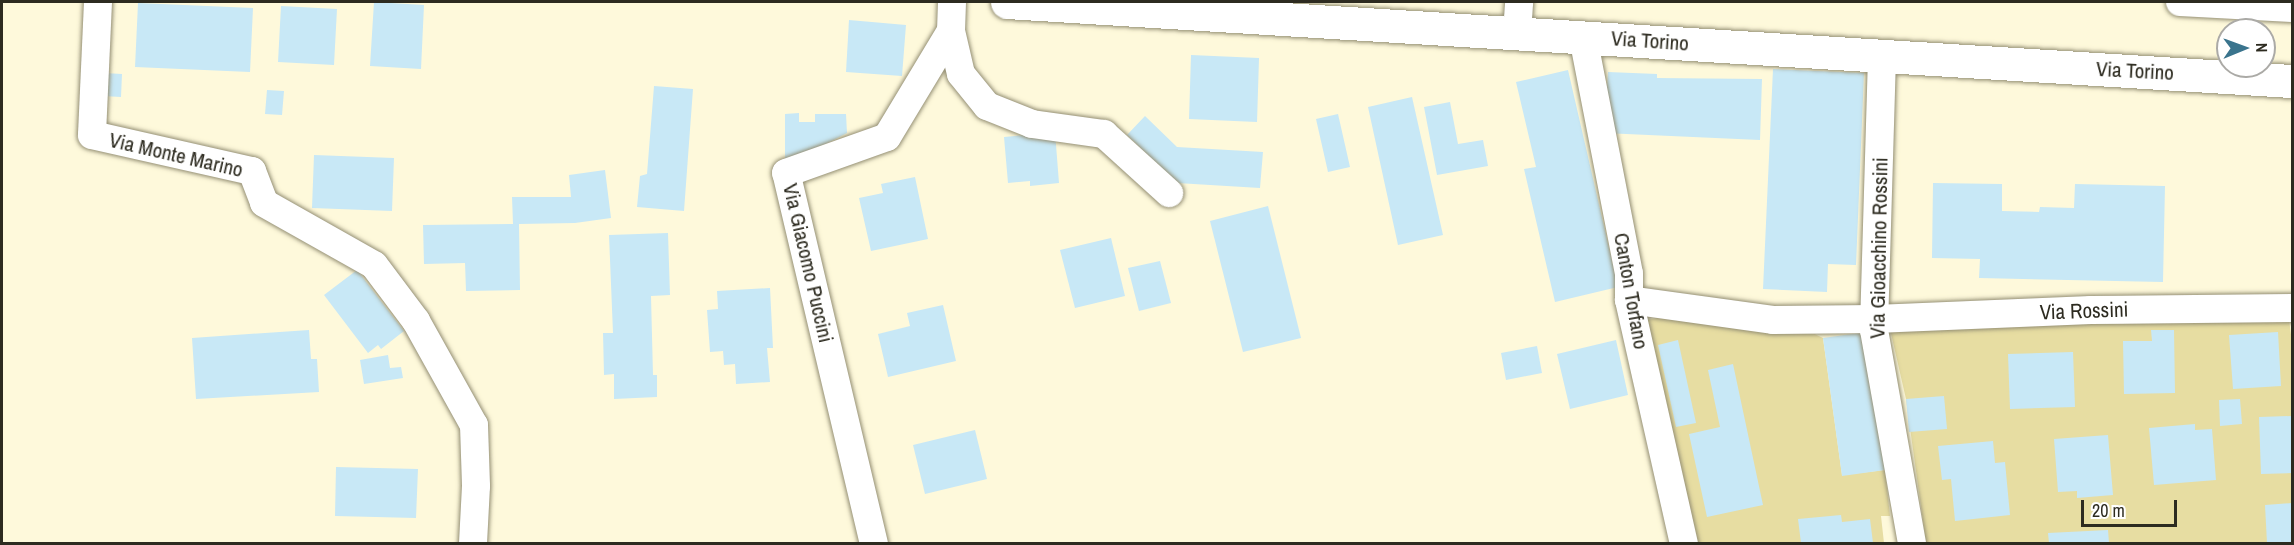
<!DOCTYPE html>
<html>
<head>
<meta charset="utf-8">
<style>
	body { margin:0 }
	#map { position:relative; width:2294px; height:545px; overflow:hidden; background:#fef9db; font-family:"Archivo Narrow",sans-serif }
	div>[style] { position:absolute }
	[style*='--x'] { left:calc(var(--x)*1px); top:calc(var(--y)*1px); width:calc(var(--w)*1px); rotate:calc(var(--a)*1deg) }
	.green>* { inset:0; background:#e7dda2 }
	.building>* { inset:0; background:#c8e8f6 }
	.roads { filter:drop-shadow(0 0 2px #948f74) drop-shadow(0 0 2px #948f74) }
	.minor>* { height:28px; margin:-14px; padding:0 14px; transform-origin:14px; border-radius:14px; background:#fff }
	.tertiary>* { height:33px; margin:-16.5px; padding:0 16.5px; transform-origin:16.5px; border-radius:16.5px; background:#fff }
	span { translate:-50% -50%; white-space:nowrap; text-align:center; line-height:1.15; -webkit-text-stroke:6px #fff; paint-order:stroke }
	.street-label { font-size:21px; color:#2d2b20 }
	.frame { position:absolute; inset:0; border:3px solid #2d2b20; pointer-events:none }
	.north { position:absolute; left:2216px; top:18px; width:60px; height:60px; box-sizing:border-box; background:#fff; border:2px solid #abaaa6; border-radius:50%; rotate:89deg; font-size:16px; font-weight:700; line-height:24px; text-align:center; color:#2d2b20 }
	.north::after { content:''; display:block; margin:auto; width:21px; height:27px; background:#3a748d; clip-path:polygon(50% 0,100% 100%,50% 72%,0 100%) }
	.scale { position:absolute; left:2081px; top:500px; width:96px; height:27px; box-sizing:border-box; border:3px solid #2d2b20; border-top:0; padding-left:8px; font-size:18px; line-height:21px; white-space:nowrap; color:#2d2b20; -webkit-text-stroke:4px #fff; paint-order:stroke }
</style>
</head>
<body>
<div id="map">
	<div class="green">
		<i style="clip-path:polygon(2288px 312px,2292px 342px,2292px 543px,1926px 543px,1906px 399px,1890px 329px)"></i>
		<i style="clip-path:polygon(1677px 314px,1800px 327px,1823px 338px,1842px 475px,1885px 470px,1890px 516px,1881px 516px,1884px 543px,1696px 543px,1647px 320px)"></i>
	</div>
	<div class="building">
		<i style="clip-path:polygon(374px 2px,424px 5px,421px 69px,370px 66px)"></i>
		<i style="clip-path:polygon(138px 3px,253px 8px,250px 72px,135px 67px)"></i>
		<i style="clip-path:polygon(281px 6px,337px 9px,334px 65px,278px 62px)"></i>
		<i style="clip-path:polygon(849px 20px,906px 25px,902px 76px,846px 72px)"></i>
		<i style="clip-path:polygon(1191px 55px,1259px 58px,1257px 122px,1189px 119px)"></i>
		<i style="clip-path:polygon(1773px 69px,1864px 73px,1856px 265px,1828px 264px,1827px 292px,1763px 289px)"></i>
		<i style="clip-path:polygon(1568px 70px,1618px 287px,1555px 302px,1524px 169px,1536px 167px,1516px 82px)"></i>
		<i style="clip-path:polygon(1608px 72px,1657px 74px,1657px 78px,1762px 79px,1760px 140px,1604px 133px)"></i>
		<i style="clip-path:polygon(104px 73px,122px 74px,121px 97px,103px 96px)"></i>
		<i style="clip-path:polygon(654px 86px,693px 89px,684px 211px,637px 207px,640px 176px,647px 174px)"></i>
		<i style="clip-path:polygon(267px 90px,284px 91px,282px 115px,265px 114px)"></i>
		<i style="clip-path:polygon(1412px 97px,1443px 235px,1398px 245px,1368px 107px)"></i>
		<i style="clip-path:polygon(1450px 102px,1458px 144px,1483px 140px,1488px 166px,1437px 175px,1424px 107px)"></i>
		<i style="clip-path:polygon(799px 113px,799px 122px,815px 122px,815px 114px,846px 114px,847px 133px,785px 165px,785px 114px)"></i>
		<i style="clip-path:polygon(1338px 114px,1350px 167px,1328px 172px,1316px 119px)"></i>
		<i style="clip-path:polygon(1145px 116px,1177px 147px,1263px 152px,1260px 188px,1177px 183px,1127px 135px)"></i>
		<i style="clip-path:polygon(1055px 132px,1059px 183px,1030px 186px,1030px 181px,1008px 183px,1004px 137px)"></i>
		<i style="clip-path:polygon(314px 155px,394px 158px,392px 211px,312px 208px)"></i>
		<i style="clip-path:polygon(605px 170px,611px 218px,575px 223px,519px 224px,520px 290px,466px 291px,465px 263px,424px 264px,423px 225px,513px 224px,512px 197px,571px 197px,569px 175px)"></i>
		<i style="clip-path:polygon(915px 177px,928px 239px,871px 251px,859px 198px,883px 193px,881px 184px)"></i>
		<i style="clip-path:polygon(1933px 183px,2002px 184px,2002px 211px,2039px 212px,2040px 207px,2074px 208px,2075px 184px,2165px 186px,2163px 282px,1979px 278px,1980px 259px,1932px 258px)"></i>
		<i style="clip-path:polygon(1268px 206px,1301px 338px,1243px 352px,1210px 221px)"></i>
		<i style="clip-path:polygon(668px 233px,670px 295px,651px 296px,653px 375px,657px 375px,657px 397px,614px 399px,614px 374px,604px 375px,603px 333px,613px 333px,609px 235px)"></i>
		<i style="clip-path:polygon(1111px 238px,1125px 296px,1075px 308px,1060px 250px)"></i>
		<i style="clip-path:polygon(1160px 261px,1171px 303px,1139px 311px,1128px 268px)"></i>
		<i style="clip-path:polygon(357px 270px,404px 331px,381px 349px,378px 345px,368px 353px,324px 295px)"></i>
		<i style="clip-path:polygon(770px 288px,773px 348px,767px 348px,770px 382px,736px 384px,735px 364px,724px 365px,723px 351px,710px 352px,707px 310px,718px 309px,717px 291px)"></i>
		<i style="clip-path:polygon(943px 305px,956px 361px,888px 377px,878px 334px,910px 326px,907px 313px)"></i>
		<i style="clip-path:polygon(309px 330px,311px 359px,317px 359px,319px 392px,196px 399px,192px 338px)"></i>
		<i style="clip-path:polygon(2151px 330px,2174px 330px,2175px 393px,2124px 394px,2123px 341px,2152px 341px)"></i>
		<i style="clip-path:polygon(1866px 332px,1885px 470px,1842px 476px,1823px 338px)"></i>
		<i style="clip-path:polygon(2278px 332px,2281px 386px,2233px 389px,2229px 335px)"></i>
		<i style="clip-path:polygon(1616px 340px,1628px 395px,1570px 409px,1557px 354px)"></i>
		<i style="clip-path:polygon(1678px 340px,1696px 423px,1676px 427px,1658px 345px)"></i>
		<i style="clip-path:polygon(1537px 346px,1542px 373px,1506px 380px,1501px 353px)"></i>
		<i style="clip-path:polygon(2073px 352px,2075px 407px,2010px 409px,2008px 354px)"></i>
		<i style="clip-path:polygon(388px 355px,390px 368px,401px 367px,403px 378px,364px 384px,360px 360px)"></i>
		<i style="clip-path:polygon(1733px 364px,1763px 505px,1707px 517px,1689px 434px,1720px 427px,1708px 370px)"></i>
		<i style="clip-path:polygon(1944px 396px,1947px 429px,1909px 432px,1906px 399px)"></i>
		<i style="clip-path:polygon(2240px 399px,2242px 424px,2220px 426px,2219px 400px)"></i>
		<i style="clip-path:polygon(2292px 416px,2292px 473px,2261px 474px,2259px 417px)"></i>
		<i style="clip-path:polygon(2195px 424px,2195px 430px,2212px 429px,2216px 480px,2154px 485px,2149px 428px)"></i>
		<i style="clip-path:polygon(975px 430px,987px 479px,925px 494px,913px 445px)"></i>
		<i style="clip-path:polygon(2108px 435px,2113px 495px,2077px 498px,2077px 491px,2058px 492px,2054px 439px)"></i>
		<i style="clip-path:polygon(1993px 441px,1995px 463px,2005px 462px,2010px 515px,1955px 521px,1951px 479px,1942px 480px,1938px 446px)"></i>
		<i style="clip-path:polygon(336px 467px,418px 469px,416px 518px,335px 516px)"></i>
		<i style="clip-path:polygon(2292px 503px,2292px 543px,2267px 543px,2265px 505px)"></i>
		<i style="clip-path:polygon(1841px 515px,1842px 522px,1870px 519px,1873px 543px,1801px 543px,1798px 519px)"></i>
		<i style="clip-path:polygon(2108px 530px,2109px 543px,2049px 543px,2048px 533px)"></i>
	</div>
	<div class="roads">
		<div class="minor">
			<i style="--x:98;--y:2;--w:133;--a:92.6"></i>
			<i style="--x:92;--y:135;--w:164;--a:12.7"></i>
			<i style="--x:252;--y:171;--w:34;--a:69"></i>
			<i style="--x:264;--y:203;--w:126;--a:29.4"></i>
			<i style="--x:374;--y:265;--w:70;--a:53.1"></i>
			<i style="--x:416;--y:321;--w:119;--a:60.9"></i>
			<i style="--x:474;--y:425;--w:61;--a:88.1"></i>
			<i style="--x:476;--y:486;--w:58;--a:93"></i>
			<i style="--x:2180;--y:2;--w:112;--a:3.1"></i>
			<i style="--x:951;--y:31;--w:44;--a:76.9"></i>
			<i style="--x:961;--y:74;--w:41;--a:50.9"></i>
			<i style="--x:987;--y:106;--w:48;--a:21.8"></i>
			<i style="--x:1032;--y:124;--w:73;--a:7.9"></i>
			<i style="--x:1104;--y:134;--w:88;--a:42.2"></i>
			<i style="--x:1517;--y:33;--w:31;--a:-86"></i>
			<i style="--x:1583;--y:37;--w:241;--a:79"></i>
			<i style="--x:1629;--y:274;--w:26;--a:90"></i>
			<i style="--x:1629;--y:300;--w:250;--a:77.3"></i>
			<i style="--x:1882;--y:57;--w:273;--a:91.7"></i>
			<i style="--x:1874;--y:330;--w:217;--a:79.9"></i>
			<i style="--x:1629;--y:300;--w:145;--a:7.9"></i>
			<i style="--x:1773;--y:320;--w:102;--a:-0.6"></i>
			<i style="--x:1875;--y:319;--w:216;--a:-2.4"></i>
			<i style="--x:2091;--y:310;--w:201;--a:-0.6"></i>
			<i style="--x:874;--y:544;--w:381;--a:-103.3"></i>
			<i style="--x:786;--y:173;--w:107;--a:-19.6"></i>
			<i style="--x:887;--y:137;--w:124;--a:-58.9"></i>
			<i style="--x:951;--y:31;--w:29;--a:-88"></i>
		</div>
		<div class="tertiary">
			<i style="--x:1007;--y:2;--w:1287;--a:3.52"></i>
		</div>
	</div>
	<div class="street-label">
		<span style="left:1650px;top:41px;rotate:4deg">Via Torino</span>
		<span style="left:2135px;top:71px;rotate:3deg">Via Torino</span>
		<span style="left:176px;top:155px;rotate:13deg">Via Monte Marino</span>
		<span style="left:1879px;top:248px;rotate:-89deg">Via Gioacchino Rossini</span>
		<span style="left:808px;top:263px;rotate:77deg">Via Giacomo Puccini</span>
		<span style="left:1631px;top:291px;rotate:80deg">Canton Torfano</span>
		<span style="left:2084px;top:311px;rotate:-2deg">Via Rossini</span>
	</div>
	<div class="frame"></div>
	<div class="north">N</div>
	<div class="scale">20 m</div>
</div>
</body>
</html>
